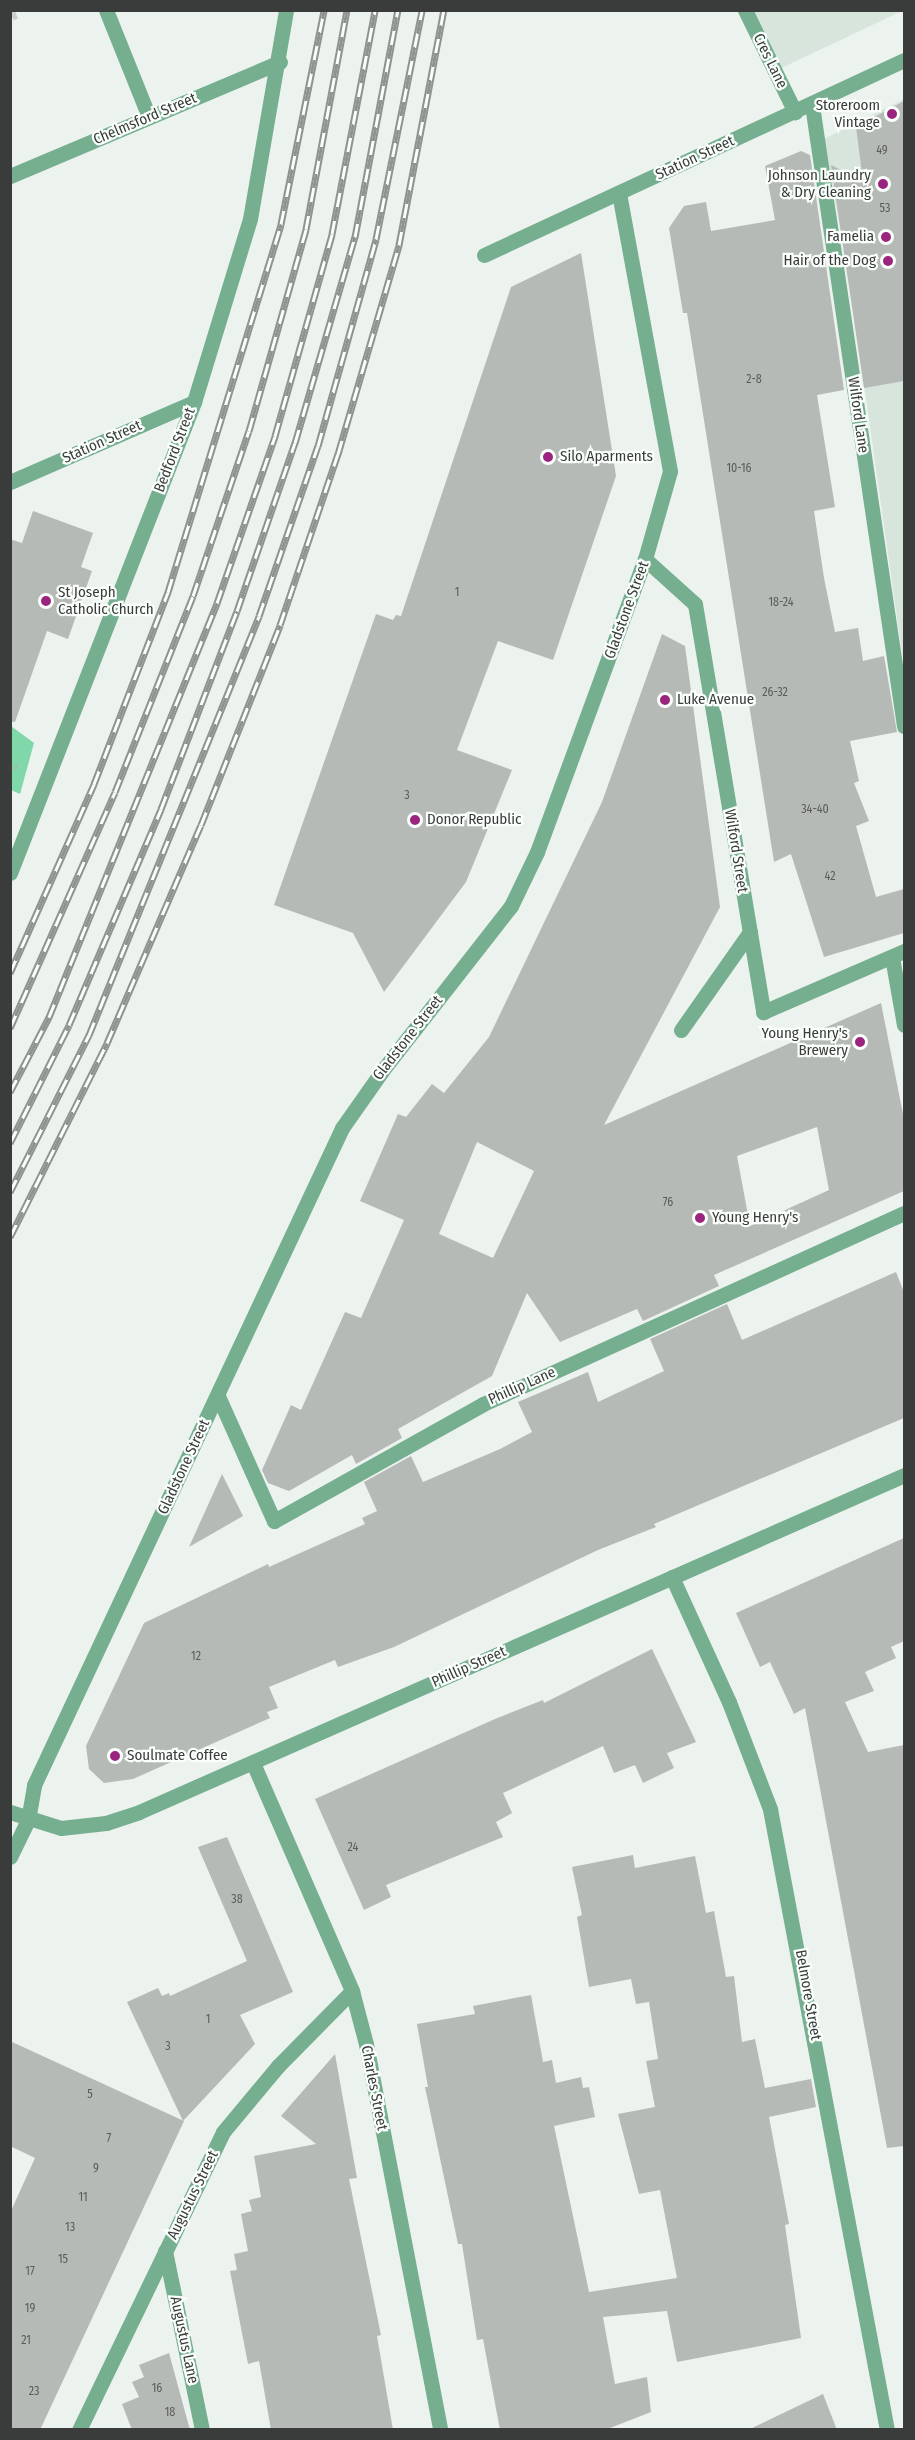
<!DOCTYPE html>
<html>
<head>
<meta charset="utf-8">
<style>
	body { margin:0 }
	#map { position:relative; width:915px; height:2440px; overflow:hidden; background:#ecf2ee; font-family:"Fira Sans Condensed",sans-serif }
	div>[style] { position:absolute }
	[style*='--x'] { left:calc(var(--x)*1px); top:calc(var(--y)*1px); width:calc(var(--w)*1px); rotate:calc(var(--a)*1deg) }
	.built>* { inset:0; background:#d8e5dd }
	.green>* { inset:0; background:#80d7a9 }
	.building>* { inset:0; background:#b5bab7 }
	.motorway-tunnel>* { height:18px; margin-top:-9px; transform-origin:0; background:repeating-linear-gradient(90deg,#c8ceca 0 18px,transparent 0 27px) }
	.path>* { height:4px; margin-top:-2px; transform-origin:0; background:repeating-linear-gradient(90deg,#acb1ae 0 1.5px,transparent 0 6px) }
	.service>* { height:15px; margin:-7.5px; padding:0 7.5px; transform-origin:7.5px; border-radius:7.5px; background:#75af8f }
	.minor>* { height:15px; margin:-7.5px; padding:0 7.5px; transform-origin:7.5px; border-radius:7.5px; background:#75af8f }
	.rail>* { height:7px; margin-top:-3.5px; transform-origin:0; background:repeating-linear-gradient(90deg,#fafffc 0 14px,#8f9390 0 28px); box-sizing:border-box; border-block:2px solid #8f9390 }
	.dots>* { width:16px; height:16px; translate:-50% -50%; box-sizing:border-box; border:3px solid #fafffc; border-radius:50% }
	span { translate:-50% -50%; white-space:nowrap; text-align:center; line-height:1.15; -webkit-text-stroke:4.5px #fafffc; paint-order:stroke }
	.number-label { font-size:12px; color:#595c5a }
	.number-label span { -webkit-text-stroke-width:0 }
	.street-label { font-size:15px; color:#3a3c3b }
	.poi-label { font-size:15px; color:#3a3c3b }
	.right { translate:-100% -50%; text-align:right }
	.left { translate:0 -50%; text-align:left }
	.frame { position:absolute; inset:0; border:12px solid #3a3c3b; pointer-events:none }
</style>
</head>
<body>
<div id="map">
	<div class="built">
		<i style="clip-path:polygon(745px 11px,902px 11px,775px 71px)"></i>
		<i style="clip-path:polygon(904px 99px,904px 667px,850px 285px,824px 139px)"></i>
	</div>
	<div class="green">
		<i style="clip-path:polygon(11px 726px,34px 743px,20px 794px,11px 790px)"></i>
	</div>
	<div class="building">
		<i style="clip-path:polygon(904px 101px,904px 381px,864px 388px,831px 165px,863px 181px,856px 127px)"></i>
		<i style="clip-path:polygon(801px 151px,810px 155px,844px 390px,817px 395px,835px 507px,814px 511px,824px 578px,835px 632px,858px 628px,863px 661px,884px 656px,897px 732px,850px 741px,859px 781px,854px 783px,869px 821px,856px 826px,876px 897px,904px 889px,904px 933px,824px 957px,791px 854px,774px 862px,687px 313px,683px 313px,669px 228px,684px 206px,706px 202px,711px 231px,775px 220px,765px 166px)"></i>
		<i style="clip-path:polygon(581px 253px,616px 476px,553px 660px,498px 641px,457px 750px,512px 770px,466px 882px,384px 992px,353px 933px,274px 905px,376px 614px,393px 620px,396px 615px,401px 616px,511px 287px)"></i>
		<i style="clip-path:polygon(33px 511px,93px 533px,81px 567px,92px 571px,68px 639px,47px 631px,15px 722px,10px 721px,10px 539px,22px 543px)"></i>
		<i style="clip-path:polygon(evenodd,662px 634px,685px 646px,720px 907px,604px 1125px,881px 1003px,904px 1119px,904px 1191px,714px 1275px,719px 1286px,643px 1321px,637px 1309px,560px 1342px,527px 1293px,492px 1376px,398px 1429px,402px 1438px,356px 1464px,352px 1455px,289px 1491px,268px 1483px,262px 1470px,291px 1405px,301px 1410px,345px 1312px,361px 1318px,404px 1220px,360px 1201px,398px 1114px,406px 1117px,432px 1084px,444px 1093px,489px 1037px,602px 802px,662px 634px,817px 1127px,829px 1190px,750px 1226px,737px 1156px,817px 1127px,662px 634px,477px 1142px,534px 1171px,493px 1258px,439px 1234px,477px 1142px)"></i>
		<i style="clip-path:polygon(896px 1272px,904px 1292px,904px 1418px,654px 1524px,656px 1527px,598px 1550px,394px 1647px,338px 1667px,335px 1660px,269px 1687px,278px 1708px,267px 1712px,270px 1718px,133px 1779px,104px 1783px,89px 1769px,86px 1746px,144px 1623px,268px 1564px,269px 1567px,365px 1524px,362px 1518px,377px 1511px,364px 1482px,411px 1456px,423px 1482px,500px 1449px,532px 1432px,518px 1402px,588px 1372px,598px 1402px,664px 1371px,650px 1339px,727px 1304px,742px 1340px)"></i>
		<i style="clip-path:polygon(222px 1474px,243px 1516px,189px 1547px)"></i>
		<i style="clip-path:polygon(904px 1538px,904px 1641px,891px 1647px,896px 1658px,865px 1672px,874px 1691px,845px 1702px,868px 1752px,904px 1745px,904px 2146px,887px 2148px,805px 1708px,794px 1714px,770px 1662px,760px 1667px,736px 1613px)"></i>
		<i style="clip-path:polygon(652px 1649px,696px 1742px,667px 1753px,674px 1768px,643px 1783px,635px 1765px,614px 1773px,603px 1746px,503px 1793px,512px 1813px,496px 1822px,503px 1837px,386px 1885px,391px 1897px,364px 1910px,315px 1799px,495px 1719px,543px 1700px,544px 1703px)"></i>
		<i style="clip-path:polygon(227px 1837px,293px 1992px,240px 2015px,255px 2044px,183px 2121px,127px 2002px,158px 1988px,162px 1996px,169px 1993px,170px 1996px,247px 1961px,198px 1847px)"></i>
		<i style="clip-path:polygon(633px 1855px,635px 1868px,695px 1856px,706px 1913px,714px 1911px,726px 1977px,734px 1976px,742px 2042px,755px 2039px,765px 2088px,811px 2079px,816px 2107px,769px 2117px,789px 2224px,785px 2225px,801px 2338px,677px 2362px,667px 2311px,603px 2317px,615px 2384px,647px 2377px,651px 2412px,605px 2430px,500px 2430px,483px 2339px,477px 2340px,462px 2244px,458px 2244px,425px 2087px,428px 2087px,417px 2024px,475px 2014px,473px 2006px,531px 1995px,543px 2062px,552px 2060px,556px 2083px,581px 2077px,583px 2088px,589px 2087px,595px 2117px,554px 2126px,589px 2292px,677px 2278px,660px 2190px,639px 2194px,618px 2114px,655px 2107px,646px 2061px,658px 2059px,649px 2002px,636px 2004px,631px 1979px,589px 1987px,577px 1917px,582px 1915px,572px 1867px)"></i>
		<i style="clip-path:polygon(10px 2041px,184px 2121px,40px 2430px,10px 2430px,10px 2213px,35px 2158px,10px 2146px)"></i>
		<i style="clip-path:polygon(335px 2054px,357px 2178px,349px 2179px,381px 2335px,377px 2336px,393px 2430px,271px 2430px,259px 2361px,248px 2364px,230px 2271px,237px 2270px,234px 2254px,248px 2251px,241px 2214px,252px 2211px,249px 2200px,261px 2197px,254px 2156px,316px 2144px,281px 2116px)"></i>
		<i style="clip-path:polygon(169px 2353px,190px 2430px,132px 2430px,122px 2404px,139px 2397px,132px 2382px,144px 2377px,139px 2365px)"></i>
		<i style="clip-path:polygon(823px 2394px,837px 2430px,748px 2430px)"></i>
	</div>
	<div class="motorway-tunnel">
		<i style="--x:10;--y:12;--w:5;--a:-22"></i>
	</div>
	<div class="path">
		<i style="--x:10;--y:764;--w:12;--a:31"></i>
	</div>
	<div class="service">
		<i style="--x:106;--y:10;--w:115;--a:68.1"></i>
		<i style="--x:745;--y:10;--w:114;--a:63.9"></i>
		<i style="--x:812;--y:105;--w:628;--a:81.57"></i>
		<i style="--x:892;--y:957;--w:69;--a:80"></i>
		<i style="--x:763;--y:1012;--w:154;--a:-23.4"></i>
		<i style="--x:681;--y:1030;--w:120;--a:-54.9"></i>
		<i style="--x:218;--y:1396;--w:137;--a:65.9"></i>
		<i style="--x:274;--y:1521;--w:240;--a:-29.2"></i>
		<i style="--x:483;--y:1404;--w:462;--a:-24.4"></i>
		<i style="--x:10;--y:1857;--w:41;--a:-64.1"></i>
		<i style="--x:165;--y:2251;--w:183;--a:78.3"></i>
		<i style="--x:79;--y:2430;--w:331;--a:-64.2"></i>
		<i style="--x:223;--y:2132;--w:86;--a:-50.2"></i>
		<i style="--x:278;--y:2066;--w:105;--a:-45.4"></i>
	</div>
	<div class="minor">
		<i style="--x:10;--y:176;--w:293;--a:-22.9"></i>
		<i style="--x:484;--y:255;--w:463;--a:-24.9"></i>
		<i style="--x:10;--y:482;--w:201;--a:-23.5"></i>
		<i style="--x:645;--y:559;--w:67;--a:42"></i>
		<i style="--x:695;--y:604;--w:414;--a:80.5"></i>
		<i style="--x:10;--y:873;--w:506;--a:-68.66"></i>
		<i style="--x:194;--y:402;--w:191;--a:-73"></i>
		<i style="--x:250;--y:219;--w:212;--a:-80.2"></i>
		<i style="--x:672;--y:1577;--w:137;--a:65.5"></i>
		<i style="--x:729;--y:1702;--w:115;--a:69"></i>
		<i style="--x:770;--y:1809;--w:632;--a:79.33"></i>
		<i style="--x:253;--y:1763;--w:249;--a:66.5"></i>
		<i style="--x:352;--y:1991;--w:55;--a:75.2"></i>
		<i style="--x:366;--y:2044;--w:393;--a:79.1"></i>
		<i style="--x:10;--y:1812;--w:53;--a:17.4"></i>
		<i style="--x:61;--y:1828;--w:45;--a:-6.3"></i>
		<i style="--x:106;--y:1823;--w:35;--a:-18"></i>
		<i style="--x:139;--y:1812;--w:836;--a:-23.77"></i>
		<i style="--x:28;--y:1820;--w:36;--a:-80"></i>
		<i style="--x:34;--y:1785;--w:726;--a:-64.88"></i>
		<i style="--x:342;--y:1128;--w:70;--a:-54.9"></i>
		<i style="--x:382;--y:1071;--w:209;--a:-52"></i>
		<i style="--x:511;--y:906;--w:60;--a:-64.3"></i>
		<i style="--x:537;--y:852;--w:312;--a:-69.8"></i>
		<i style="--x:645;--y:559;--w:91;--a:-74.1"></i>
		<i style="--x:670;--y:471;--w:283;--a:-100.4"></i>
	</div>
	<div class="rail">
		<i style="--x:10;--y:973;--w:207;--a:-66"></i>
		<i style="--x:94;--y:784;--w:206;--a:-68.9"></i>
		<i style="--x:168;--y:592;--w:385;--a:-72.9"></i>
		<i style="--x:281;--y:224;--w:218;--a:-78.6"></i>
		<i style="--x:10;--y:1028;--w:258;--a:-66"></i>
		<i style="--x:115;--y:792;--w:211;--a:-68.3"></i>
		<i style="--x:193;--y:596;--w:174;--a:-71.3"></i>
		<i style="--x:249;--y:431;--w:210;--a:-74.2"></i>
		<i style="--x:306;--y:229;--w:223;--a:-79.4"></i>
		<i style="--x:10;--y:1092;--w:85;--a:-62.5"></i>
		<i style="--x:49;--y:1017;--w:447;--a:-67.9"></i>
		<i style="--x:217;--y:603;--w:177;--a:-70.8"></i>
		<i style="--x:275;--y:436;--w:210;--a:-74.2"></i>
		<i style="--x:332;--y:234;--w:228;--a:-79.1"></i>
		<i style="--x:10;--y:1143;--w:132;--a:-63.4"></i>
		<i style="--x:69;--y:1025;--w:235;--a:-66.9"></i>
		<i style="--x:161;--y:809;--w:212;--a:-69"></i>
		<i style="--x:237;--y:611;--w:178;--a:-71"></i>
		<i style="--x:295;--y:443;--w:215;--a:-73.8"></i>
		<i style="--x:355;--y:237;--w:231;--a:-79.3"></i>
		<i style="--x:10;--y:1192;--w:176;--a:-63.3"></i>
		<i style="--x:89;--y:1035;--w:452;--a:-67.9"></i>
		<i style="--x:259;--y:616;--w:180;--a:-70.9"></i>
		<i style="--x:318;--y:446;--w:215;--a:-74.3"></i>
		<i style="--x:376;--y:239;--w:234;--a:-78.6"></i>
		<i style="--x:10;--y:1237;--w:217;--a:-63.4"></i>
		<i style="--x:107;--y:1043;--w:237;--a:-66.7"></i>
		<i style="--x:201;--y:825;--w:215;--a:-68.4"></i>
		<i style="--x:280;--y:625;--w:181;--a:-71.3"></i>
		<i style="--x:338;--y:454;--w:218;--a:-73.7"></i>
		<i style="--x:399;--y:245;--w:239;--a:-79.2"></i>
	</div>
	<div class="dots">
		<i style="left:892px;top:114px;background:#9b247e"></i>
		<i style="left:883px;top:184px;background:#9b247e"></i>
		<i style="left:886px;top:237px;background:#9b247e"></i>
		<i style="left:888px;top:261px;background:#9b247e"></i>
		<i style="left:548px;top:457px;background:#9b247e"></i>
		<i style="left:46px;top:601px;background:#9b247e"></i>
		<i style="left:665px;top:700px;background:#9b247e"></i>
		<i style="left:415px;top:820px;background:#9b247e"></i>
		<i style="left:860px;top:1042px;background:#9b247e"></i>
		<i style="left:700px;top:1218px;background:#9b247e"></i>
		<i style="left:115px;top:1756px;background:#9b247e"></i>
	</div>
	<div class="number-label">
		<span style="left:882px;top:151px">49</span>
		<span style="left:885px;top:209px">53</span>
		<span style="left:754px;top:380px">2-8</span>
		<span style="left:739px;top:469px">10-16</span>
		<span style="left:457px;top:593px">1</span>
		<span style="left:781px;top:603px">18-24</span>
		<span style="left:775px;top:693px">26-32</span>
		<span style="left:407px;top:796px">3</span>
		<span style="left:815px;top:810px">34-40</span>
		<span style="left:830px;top:877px">42</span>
		<span style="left:668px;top:1203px">76</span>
		<span style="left:196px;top:1657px">12</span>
		<span style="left:353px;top:1848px">24</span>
		<span style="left:237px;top:1900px">38</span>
		<span style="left:208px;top:2020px">1</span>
		<span style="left:168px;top:2047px">3</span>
		<span style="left:90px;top:2095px">5</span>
		<span style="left:109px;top:2139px">7</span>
		<span style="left:96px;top:2169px">9</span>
		<span style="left:83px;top:2198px">11</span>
		<span style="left:70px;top:2228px">13</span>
		<span style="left:63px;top:2260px">15</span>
		<span style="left:30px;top:2272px">17</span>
		<span style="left:30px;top:2309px">19</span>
		<span style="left:26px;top:2341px">21</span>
		<span style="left:157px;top:2389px">16</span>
		<span style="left:34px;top:2392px">23</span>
		<span style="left:170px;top:2413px">18</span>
	</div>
	<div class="street-label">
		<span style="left:770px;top:61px;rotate:64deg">Cres Lane</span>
		<span style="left:145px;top:119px;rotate:-23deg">Chelmsford Street</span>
		<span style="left:695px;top:158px;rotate:-25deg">Station Street</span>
		<span style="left:858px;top:415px;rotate:82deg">Wilford Lane</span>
		<span style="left:102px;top:442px;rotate:-24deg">Station Street</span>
		<span style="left:175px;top:450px;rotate:-69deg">Bedford Street</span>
		<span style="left:627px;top:610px;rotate:-70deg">Gladstone Street</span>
		<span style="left:736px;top:851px;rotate:81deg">Wilford Street</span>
		<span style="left:408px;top:1038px;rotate:-52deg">Gladstone Street</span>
		<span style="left:522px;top:1386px;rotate:-24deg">Phillip Lane</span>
		<span style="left:184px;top:1467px;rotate:-65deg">Gladstone Street</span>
		<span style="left:469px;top:1667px;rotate:-24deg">Phillip Street</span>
		<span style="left:808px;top:1995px;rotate:80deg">Belmore Street</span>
		<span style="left:374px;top:2088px;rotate:79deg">Charles Street</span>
		<span style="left:193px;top:2195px;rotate:-64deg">Augustus Street</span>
		<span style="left:184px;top:2340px;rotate:78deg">Augustus Lane</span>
	</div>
	<div class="poi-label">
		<span class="right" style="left:880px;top:114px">Storeroom<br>Vintage</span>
		<span class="right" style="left:871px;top:184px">Johnson Laundry<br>&amp; Dry Cleaning</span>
		<span class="right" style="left:874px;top:237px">Famelia</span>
		<span class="right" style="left:876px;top:261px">Hair of the Dog</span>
		<span class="left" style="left:560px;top:457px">Silo Aparments</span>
		<span class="left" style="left:58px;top:601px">St Joseph<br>Catholic Church</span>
		<span class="left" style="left:677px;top:700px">Luke Avenue</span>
		<span class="left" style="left:427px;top:820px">Donor Republic</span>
		<span class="right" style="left:848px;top:1042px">Young Henry's<br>Brewery</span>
		<span class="left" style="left:712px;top:1218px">Young Henry's</span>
		<span class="left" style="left:127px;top:1756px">Soulmate Coffee</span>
	</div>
	<div class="frame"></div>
</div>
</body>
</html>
